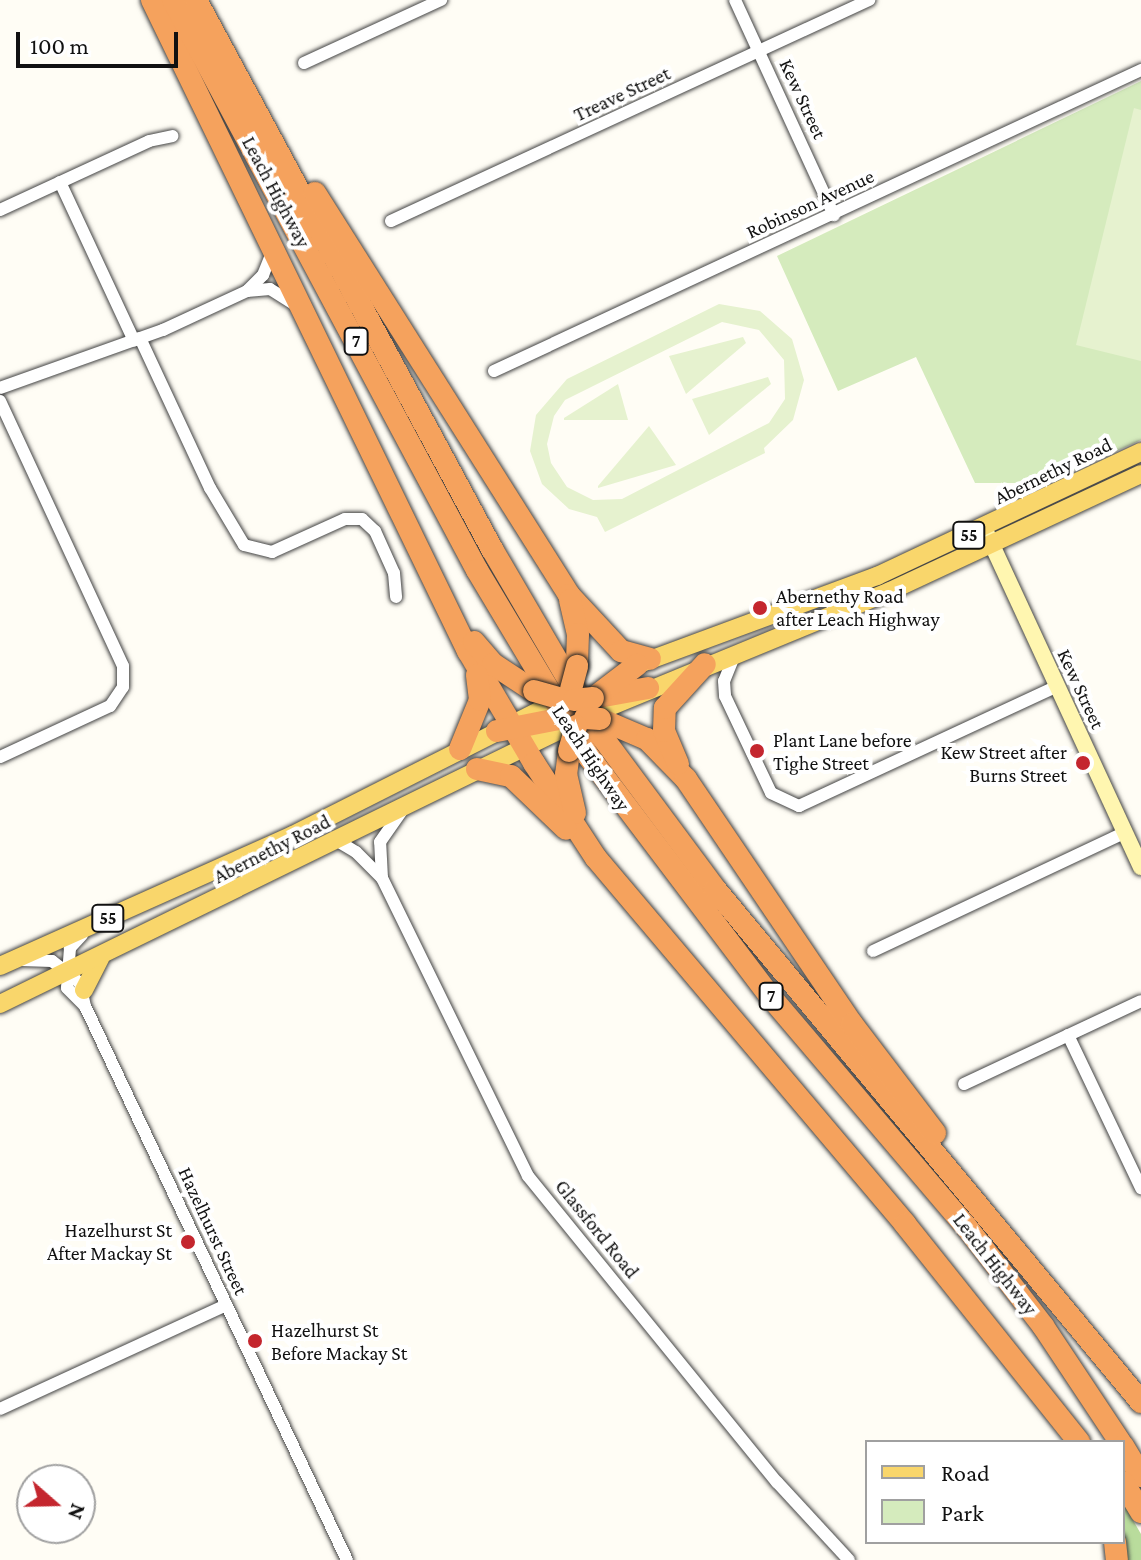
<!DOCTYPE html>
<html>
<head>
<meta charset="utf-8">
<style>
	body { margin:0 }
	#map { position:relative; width:1141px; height:1560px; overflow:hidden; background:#fffdf5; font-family:"Crimson Pro",serif }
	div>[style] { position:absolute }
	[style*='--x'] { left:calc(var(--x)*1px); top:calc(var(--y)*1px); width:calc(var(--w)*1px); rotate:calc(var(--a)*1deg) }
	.green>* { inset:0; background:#d5ebbd }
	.forest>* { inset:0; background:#b9dc9c }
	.pitch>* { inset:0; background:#e6f2cf }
	.roads { filter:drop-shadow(0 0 2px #444) drop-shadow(0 0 2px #444) }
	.street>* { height:12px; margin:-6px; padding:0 6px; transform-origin:6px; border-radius:6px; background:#fff }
	.secondary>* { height:16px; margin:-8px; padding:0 8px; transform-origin:8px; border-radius:8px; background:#fff6b0 }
	.primary>* { height:18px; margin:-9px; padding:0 9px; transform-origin:9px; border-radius:9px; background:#f9d66b }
	.highway>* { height:22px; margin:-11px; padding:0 11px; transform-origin:11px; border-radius:11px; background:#f5a25d }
	.bridges { filter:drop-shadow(0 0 2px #222) drop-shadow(0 0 2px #222) }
	.highway-bridge>* { height:22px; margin:-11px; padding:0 11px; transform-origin:11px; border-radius:11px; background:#f5a25d }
	.dots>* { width:22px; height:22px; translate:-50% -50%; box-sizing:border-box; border:4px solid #fff; border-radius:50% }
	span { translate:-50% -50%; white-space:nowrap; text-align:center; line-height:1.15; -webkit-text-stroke:8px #fff; paint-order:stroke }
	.shield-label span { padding:2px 6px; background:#fff; border:2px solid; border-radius:6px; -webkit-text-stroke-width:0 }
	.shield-label { font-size:18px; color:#111; font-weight:700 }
	.street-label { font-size:20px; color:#111 }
	.poi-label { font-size:20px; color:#111 }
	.left { translate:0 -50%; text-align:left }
	.right { translate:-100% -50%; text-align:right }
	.legend { position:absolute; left:865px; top:1440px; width:260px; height:104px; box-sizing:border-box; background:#fff; border:2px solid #a0a0a0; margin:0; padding:10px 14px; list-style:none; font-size:24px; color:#111 }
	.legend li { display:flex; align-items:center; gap:16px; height:40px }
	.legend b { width:40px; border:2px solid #a0a0a0 }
	.north { position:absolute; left:16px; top:1464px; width:80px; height:80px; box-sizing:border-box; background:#fff; border:2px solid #a0a0a0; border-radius:50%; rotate:110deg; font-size:22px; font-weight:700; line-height:32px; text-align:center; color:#111 }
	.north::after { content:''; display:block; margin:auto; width:28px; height:36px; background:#c4262e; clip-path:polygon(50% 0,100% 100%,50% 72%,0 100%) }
	.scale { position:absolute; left:16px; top:32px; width:162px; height:36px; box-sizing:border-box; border:4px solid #111; border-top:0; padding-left:10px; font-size:24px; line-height:28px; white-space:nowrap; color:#111; -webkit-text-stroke:6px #fff; paint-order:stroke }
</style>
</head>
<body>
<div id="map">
	<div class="green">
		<i style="clip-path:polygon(1141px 81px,1141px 440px,1046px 483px,975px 483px,916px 357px,838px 391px,777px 256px)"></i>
	</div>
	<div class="forest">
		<i style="clip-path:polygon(1123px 1503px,1141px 1534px,1141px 1560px,1123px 1560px)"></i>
	</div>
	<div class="pitch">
		<i style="clip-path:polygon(1134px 108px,1141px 110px,1141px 361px,1076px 345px)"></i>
		<i style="clip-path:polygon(evenodd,719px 304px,760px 311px,792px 339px,804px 380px,793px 420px,764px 448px,765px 453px,605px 532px,597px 517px,569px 509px,542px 484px,530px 451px,536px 415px,567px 379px,719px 304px,722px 322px,759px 330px,784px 360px,785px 399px,769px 423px,622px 499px,593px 500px,567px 487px,551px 463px,547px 444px,554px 416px,565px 400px,722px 322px)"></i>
		<i style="clip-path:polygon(743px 337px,746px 343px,686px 394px,669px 356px)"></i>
		<i style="clip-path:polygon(768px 377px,771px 384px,709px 435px,692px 399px)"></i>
		<i style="clip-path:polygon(618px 384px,628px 420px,564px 420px,564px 418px)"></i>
		<i style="clip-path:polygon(649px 426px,676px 465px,598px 488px,598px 486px)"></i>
	</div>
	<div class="roads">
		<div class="street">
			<i style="--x:735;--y:0;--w:237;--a:65.3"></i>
			<i style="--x:304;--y:63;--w:151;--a:-24.7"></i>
			<i style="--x:60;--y:182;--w:175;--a:65"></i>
			<i style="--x:0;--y:210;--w:164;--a:-24.8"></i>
			<i style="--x:149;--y:141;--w:24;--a:-12"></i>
			<i style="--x:391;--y:221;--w:527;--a:-24.81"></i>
			<i style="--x:247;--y:291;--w:23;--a:-45"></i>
			<i style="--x:263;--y:275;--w:27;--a:-68"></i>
			<i style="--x:140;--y:338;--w:166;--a:65"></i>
			<i style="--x:210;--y:488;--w:66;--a:59.2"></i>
			<i style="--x:244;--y:545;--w:29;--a:14"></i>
			<i style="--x:272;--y:552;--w:80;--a:-24.3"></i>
			<i style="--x:345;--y:519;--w:17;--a:0"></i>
			<i style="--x:362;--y:519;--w:18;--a:43"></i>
			<i style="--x:375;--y:531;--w:46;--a:65.7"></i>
			<i style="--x:394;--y:573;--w:24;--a:85"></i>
			<i style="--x:494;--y:371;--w:714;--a:-24.95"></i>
			<i style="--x:0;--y:388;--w:173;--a:-19.6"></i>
			<i style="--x:163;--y:330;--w:93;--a:-24.9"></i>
			<i style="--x:247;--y:291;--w:23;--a:-5"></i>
			<i style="--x:270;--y:289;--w:28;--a:32"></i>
			<i style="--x:0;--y:401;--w:292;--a:65.1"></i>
			<i style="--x:123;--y:666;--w:21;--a:90"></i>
			<i style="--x:123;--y:687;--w:23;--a:124"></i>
			<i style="--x:110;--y:706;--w:121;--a:155.1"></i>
			<i style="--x:735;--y:654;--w:29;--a:112"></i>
			<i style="--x:724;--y:681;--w:15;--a:86"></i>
			<i style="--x:725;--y:696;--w:107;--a:64.6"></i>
			<i style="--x:771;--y:793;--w:31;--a:25"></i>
			<i style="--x:799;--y:806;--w:285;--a:-24.9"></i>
			<i style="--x:336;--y:840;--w:23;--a:31"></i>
			<i style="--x:356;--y:852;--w:37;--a:45"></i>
			<i style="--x:382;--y:878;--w:332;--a:63.9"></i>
			<i style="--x:528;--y:1176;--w:395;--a:50.9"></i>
			<i style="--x:777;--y:1482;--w:106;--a:47.3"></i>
			<i style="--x:382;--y:878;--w:36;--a:-93"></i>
			<i style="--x:380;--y:842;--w:40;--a:-55.1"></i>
			<i style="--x:82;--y:935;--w:18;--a:133"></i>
			<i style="--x:70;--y:948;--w:40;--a:94.3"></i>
			<i style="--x:67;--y:988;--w:25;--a:45"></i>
			<i style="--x:873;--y:951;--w:277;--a:-25.2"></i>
			<i style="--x:21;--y:960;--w:31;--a:2"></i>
			<i style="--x:52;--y:961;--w:36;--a:38"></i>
			<i style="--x:80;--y:983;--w:24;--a:78"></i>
			<i style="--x:85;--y:1006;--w:613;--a:64.69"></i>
			<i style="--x:1068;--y:1035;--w:170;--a:64.5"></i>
			<i style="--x:964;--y:1084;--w:195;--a:-25.1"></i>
			<i style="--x:0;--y:1409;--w:249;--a:-24.7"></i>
		</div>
		<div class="secondary">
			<i style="--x:987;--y:534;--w:367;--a:65.2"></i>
		</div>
		<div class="primary">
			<i style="--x:639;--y:664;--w:254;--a:-20.3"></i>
			<i style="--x:877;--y:576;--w:292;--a:-25.2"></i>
			<i style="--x:592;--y:714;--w:322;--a:-22.4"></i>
			<i style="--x:890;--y:591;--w:277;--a:-25"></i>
			<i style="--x:0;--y:966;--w:321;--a:-24.1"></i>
			<i style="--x:293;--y:835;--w:281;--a:-26.8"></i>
			<i style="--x:84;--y:990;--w:36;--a:-63"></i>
			<i style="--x:0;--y:1004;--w:626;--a:-26.07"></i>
		</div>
		<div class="highway">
			<i style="--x:152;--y:0;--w:724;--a:64.11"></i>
			<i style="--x:468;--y:651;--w:130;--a:59.5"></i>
			<i style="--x:534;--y:763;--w:113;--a:56.9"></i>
			<i style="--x:596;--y:858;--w:479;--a:49.8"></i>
			<i style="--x:905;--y:1224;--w:279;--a:51.4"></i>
			<i style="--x:173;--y:0;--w:646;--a:61.93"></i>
			<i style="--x:477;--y:570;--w:218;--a:59.1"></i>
			<i style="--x:589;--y:757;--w:298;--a:52.9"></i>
			<i style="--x:769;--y:995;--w:302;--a:49.6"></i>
			<i style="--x:965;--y:1225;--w:128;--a:52.3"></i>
			<i style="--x:1043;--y:1326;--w:139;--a:56.4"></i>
			<i style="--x:196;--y:0;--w:624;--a:61.67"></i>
			<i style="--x:492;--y:549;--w:214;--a:59.7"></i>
			<i style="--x:600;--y:734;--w:193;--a:53.4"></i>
			<i style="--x:715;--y:889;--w:667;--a:50.29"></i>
			<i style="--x:315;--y:193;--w:476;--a:57.7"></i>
			<i style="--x:569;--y:595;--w:76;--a:47.1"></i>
			<i style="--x:621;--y:651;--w:30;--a:15"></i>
			<i style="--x:570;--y:600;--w:35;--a:77"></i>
			<i style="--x:578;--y:634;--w:32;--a:92"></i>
			<i style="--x:474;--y:642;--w:29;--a:49"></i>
			<i style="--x:493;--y:664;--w:49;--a:33.4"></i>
			<i style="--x:593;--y:698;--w:56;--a:-10.3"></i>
			<i style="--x:591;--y:700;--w:58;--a:-37.3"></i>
			<i style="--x:600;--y:719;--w:51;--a:23.1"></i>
			<i style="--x:647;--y:739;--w:56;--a:45.7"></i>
			<i style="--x:686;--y:779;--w:296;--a:55.9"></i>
			<i style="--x:852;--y:1024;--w:137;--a:52.7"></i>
			<i style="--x:497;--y:731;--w:67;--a:-11.1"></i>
			<i style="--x:460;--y:749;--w:53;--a:-67.8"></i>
			<i style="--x:480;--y:700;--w:25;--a:-97"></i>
			<i style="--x:569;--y:751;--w:23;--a:97"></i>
			<i style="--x:566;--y:774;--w:40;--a:77"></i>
			<i style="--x:678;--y:764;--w:36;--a:-113"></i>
			<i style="--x:664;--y:731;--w:23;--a:-88"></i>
			<i style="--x:665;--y:708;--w:59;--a:-47.7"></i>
			<i style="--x:477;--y:769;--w:35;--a:12"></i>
			<i style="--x:511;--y:776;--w:76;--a:43.9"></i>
			<i style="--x:1123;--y:1446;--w:35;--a:59"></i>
			<i style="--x:1123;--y:1482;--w:35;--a:59"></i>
			<i style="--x:1115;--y:1542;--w:18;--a:84"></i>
		</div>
	</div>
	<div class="bridges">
		<div class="highway-bridge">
			<i style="--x:571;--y:689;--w:24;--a:-75"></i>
			<i style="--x:534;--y:691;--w:25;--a:16"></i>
			<i style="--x:574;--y:700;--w:19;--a:-6"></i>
			<i style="--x:585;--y:718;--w:15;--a:4"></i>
			<i style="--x:569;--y:751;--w:26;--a:-74"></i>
		</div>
	</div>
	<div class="dots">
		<i style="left:760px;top:608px;background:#c4262e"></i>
		<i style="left:757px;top:751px;background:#c4262e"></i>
		<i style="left:1083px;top:763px;background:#c4262e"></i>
		<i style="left:188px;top:1242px;background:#c4262e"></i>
		<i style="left:255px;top:1341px;background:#c4262e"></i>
	</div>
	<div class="shield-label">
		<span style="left:356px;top:341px">7</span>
		<span style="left:969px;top:535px">55</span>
		<span style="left:108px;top:918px">55</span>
		<span style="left:771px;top:996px">7</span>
	</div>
	<div class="street-label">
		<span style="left:622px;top:94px;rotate:-25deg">Treave Street</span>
		<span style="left:803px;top:99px;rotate:65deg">Kew Street</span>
		<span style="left:276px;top:192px;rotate:62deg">Leach Highway</span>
		<span style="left:810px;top:204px;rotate:-25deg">Robinson Avenue</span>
		<span style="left:1053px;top:471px;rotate:-26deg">Abernethy Road</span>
		<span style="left:1081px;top:689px;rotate:65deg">Kew Street</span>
		<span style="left:591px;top:758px;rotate:56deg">Leach Highway</span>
		<span style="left:272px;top:849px;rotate:-27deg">Abernethy Road</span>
		<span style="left:597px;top:1229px;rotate:51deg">Glassford Road</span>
		<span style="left:213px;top:1231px;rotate:65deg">Hazelhurst Street</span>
		<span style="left:995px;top:1264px;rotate:52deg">Leach Highway</span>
	</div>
	<div class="poi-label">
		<span class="left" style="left:776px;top:608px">Abernethy Road<br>after Leach Highway</span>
		<span class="left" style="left:773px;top:752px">Plant Lane before<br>Tighe Street</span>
		<span class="right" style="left:1067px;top:764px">Kew Street after<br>Burns Street</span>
		<span class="right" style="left:172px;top:1242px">Hazelhurst St<br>After Mackay St</span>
		<span class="left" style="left:271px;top:1342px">Hazelhurst St<br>Before Mackay St</span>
	</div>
	<ul class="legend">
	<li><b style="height:10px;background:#f9d66b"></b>Road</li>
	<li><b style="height:22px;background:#d5ebbd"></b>Park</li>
	</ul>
	<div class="north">N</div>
	<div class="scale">100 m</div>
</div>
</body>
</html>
